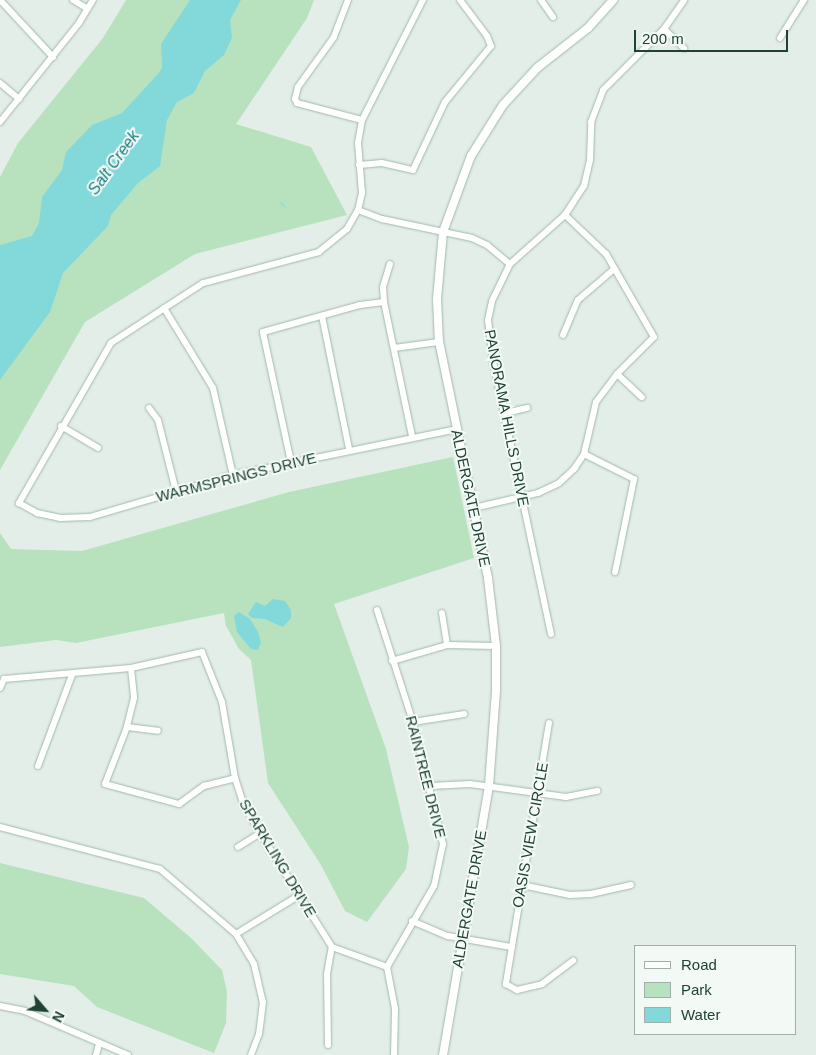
<!DOCTYPE html>
<html>
<head>
<meta charset="utf-8">
<style>
	body { margin:0 }
	#map { position:relative; width:816px; height:1055px; overflow:hidden; background:#e2eee7; font-family:Arial,sans-serif }
	div>[style] { position:absolute }
	[style*='--x'] { left:calc(var(--x)*1px); top:calc(var(--y)*1px); width:calc(var(--w)*1px); rotate:calc(var(--a)*1deg) }
	.green>* { inset:0; background:#b8e2be }
	.water>* { inset:0; background:#83d8da }
	.stream>* { height:1px; margin:-0.5px; padding:0 0.5px; transform-origin:0.5px; border-radius:0.5px; background:#83d8da }
	.roads { filter:drop-shadow(0 0 1px #a4b7ae) drop-shadow(0 0 1px #a4b7ae) }
	.minor>* { height:6px; margin:-3px; padding:0 3px; transform-origin:3px; border-radius:3px; background:#fff }
	.tertiary>* { height:8px; margin:-4px; padding:0 4px; transform-origin:4px; border-radius:4px; background:#fff }
	span { translate:-50% -50%; white-space:nowrap; text-align:center; line-height:1.15; -webkit-text-stroke:4px #f3faf6; paint-order:stroke }
	.street-label { font-size:15px; color:#1f4234 }
	.water-label { font-size:16px; color:#127c7f; font-style:italic }
	.legend { position:absolute; left:634px; top:945px; width:162px; height:90px; box-sizing:border-box; background:#f3faf6; border:1px solid #9eb0a8; margin:0; padding:6px 9px; list-style:none; font-size:15px; color:#1f4234 }
	.legend li { display:flex; align-items:center; gap:10px; height:25px }
	.legend b { width:25px; border:1px solid #9eb0a8 }
	.north { position:absolute; left:20px; top:985px; width:50px; height:50px; -webkit-text-stroke:4px #f3faf6; paint-order:stroke; rotate:117deg; font-size:14px; font-weight:700; line-height:20px; text-align:center; color:#1f4234 }
	.north::after { content:''; display:block; margin:auto; width:18px; height:22px; background:#1f4234; clip-path:polygon(50% 0,100% 100%,50% 72%,0 100%) }
	.scale { position:absolute; left:634px; top:30px; width:154px; height:22px; box-sizing:border-box; border:2px solid #1f4234; border-top:0; padding-left:6px; font-size:15px; line-height:18px; white-space:nowrap; color:#1f4234; -webkit-text-stroke:4px #f3faf6; paint-order:stroke }
</style>
</head>
<body>
<div id="map">
	<div class="green">
		<i style="clip-path:polygon(126px 0,314px 0,307px 18px,236px 124px,311px 147px,347px 215px,195px 254px,85px 322px,0 470px,0 177px,18px 143px,103px 38px)"></i>
		<i style="clip-path:polygon(453px 457px,474px 558px,334px 604px,386px 749px,409px 847px,406px 869px,367px 922px,345px 911px,321px 865px,268px 783px,251px 660px,239px 649px,226px 626px,224px 613px,76px 643px,56px 640px,0 647px,0 533px,11px 549px,82px 551px,289px 492px)"></i>
		<i style="clip-path:polygon(0 863px,144px 898px,191px 938px,222px 970px,227px 992px,226px 1023px,214px 1053px,97px 1007px,74px 986px,0 974px)"></i>
	</div>
	<div class="water">
		<i style="clip-path:polygon(190px 0,241px 0,230px 20px,232px 38px,224px 55px,205px 71px,194px 93px,177px 102px,167px 120px,160px 166px,138px 183px,111px 215px,108px 226px,63px 273px,50px 312px,0 380px,0 245px,32px 236px,39px 223px,42px 197px,62px 170px,66px 152px,92px 125px,122px 113px,157px 75px,162px 68px,161px 44px)"></i>
		<i style="clip-path:polygon(273px 599px,285px 601px,291px 610px,291px 618px,283px 627px,265px 619px,252px 618px,248px 614px,256px 602px,265px 606px)"></i>
		<i style="clip-path:polygon(239px 612px,250px 619px,258px 632px,261px 642px,258px 650px,251px 649px,237px 632px,234px 616px)"></i>
	</div>
	<div class="stream">
		<i style="--x:280;--y:202;--w:6;--a:45"></i>
	</div>
	<div class="roads">
		<div class="minor">
			<i style="--x:0;--y:0;--w:78;--a:47.1"></i>
			<i style="--x:73;--y:0;--w:17;--a:31"></i>
			<i style="--x:348;--y:0;--w:40;--a:111"></i>
			<i style="--x:334;--y:37;--w:62;--a:125.8"></i>
			<i style="--x:298;--y:87;--w:12;--a:104"></i>
			<i style="--x:295;--y:99;--w:4;--a:63"></i>
			<i style="--x:297;--y:103;--w:67;--a:14.7"></i>
			<i style="--x:423;--y:0;--w:135;--a:116.9"></i>
			<i style="--x:362;--y:120;--w:23;--a:100"></i>
			<i style="--x:358;--y:143;--w:50;--a:85.4"></i>
			<i style="--x:362;--y:193;--w:17;--a:103"></i>
			<i style="--x:358;--y:210;--w:22;--a:120"></i>
			<i style="--x:347;--y:229;--w:36;--a:141"></i>
			<i style="--x:319;--y:252;--w:120;--a:165"></i>
			<i style="--x:203;--y:283;--w:110;--a:146.9"></i>
			<i style="--x:111;--y:343;--w:185;--a:119.9"></i>
			<i style="--x:19;--y:503;--w:21;--a:29"></i>
			<i style="--x:37;--y:513;--w:24;--a:12"></i>
			<i style="--x:60;--y:518;--w:30;--a:-2"></i>
			<i style="--x:90;--y:517;--w:149;--a:-16.4"></i>
			<i style="--x:233;--y:475;--w:229;--a:-11.6"></i>
			<i style="--x:541;--y:0;--w:21;--a:55"></i>
			<i style="--x:664;--y:29;--w:28;--a:44"></i>
			<i style="--x:780;--y:38;--w:45;--a:-57.7"></i>
			<i style="--x:0;--y:83;--w:25;--a:40"></i>
			<i style="--x:0;--y:122;--w:127;--a:-51.4"></i>
			<i style="--x:79;--y:23;--w:27;--a:-59"></i>
			<i style="--x:359;--y:165;--w:23;--a:-5"></i>
			<i style="--x:382;--y:163;--w:32;--a:13"></i>
			<i style="--x:413;--y:170;--w:75;--a:-64.8"></i>
			<i style="--x:445;--y:102;--w:72;--a:-50.6"></i>
			<i style="--x:491;--y:46;--w:11;--a:-112"></i>
			<i style="--x:487;--y:36;--w:45;--a:-126.9"></i>
			<i style="--x:358;--y:210;--w:26;--a:21"></i>
			<i style="--x:382;--y:219;--w:92;--a:11.9"></i>
			<i style="--x:472;--y:238;--w:17;--a:25"></i>
			<i style="--x:487;--y:245;--w:30;--a:40"></i>
			<i style="--x:390;--y:264;--w:24;--a:107"></i>
			<i style="--x:383;--y:287;--w:15;--a:86"></i>
			<i style="--x:384;--y:302;--w:137;--a:78.2"></i>
			<i style="--x:164;--y:308;--w:94;--a:58.5"></i>
			<i style="--x:213;--y:388;--w:89;--a:77.1"></i>
			<i style="--x:322;--y:316;--w:136;--a:78.5"></i>
			<i style="--x:563;--y:335;--w:38;--a:-67"></i>
			<i style="--x:578;--y:300;--w:48;--a:-40.7"></i>
			<i style="--x:394;--y:348;--w:45;--a:-7.6"></i>
			<i style="--x:617;--y:374;--w:34;--a:43"></i>
			<i style="--x:149;--y:408;--w:15;--a:53"></i>
			<i style="--x:158;--y:420;--w:73;--a:75.8"></i>
			<i style="--x:505;--y:413;--w:23;--a:-13"></i>
			<i style="--x:61;--y:426;--w:43;--a:30.7"></i>
			<i style="--x:584;--y:454;--w:56;--a:26.6"></i>
			<i style="--x:634;--y:479;--w:95;--a:101.5"></i>
			<i style="--x:291;--y:462;--w:133;--a:-102.2"></i>
			<i style="--x:263;--y:332;--w:101;--a:-15.6"></i>
			<i style="--x:360;--y:305;--w:24;--a:-7"></i>
			<i style="--x:474;--y:508;--w:66;--a:-13.2"></i>
			<i style="--x:538;--y:493;--w:23;--a:-25"></i>
			<i style="--x:559;--y:483;--w:21;--a:-43"></i>
			<i style="--x:574;--y:469;--w:18;--a:-56"></i>
			<i style="--x:584;--y:454;--w:53;--a:-77"></i>
			<i style="--x:596;--y:402;--w:35;--a:-53"></i>
			<i style="--x:617;--y:374;--w:52;--a:-45"></i>
			<i style="--x:654;--y:337;--w:96;--a:-120"></i>
			<i style="--x:606;--y:254;--w:57;--a:-136.4"></i>
			<i style="--x:377;--y:610;--w:118;--a:72.2"></i>
			<i style="--x:413;--y:722;--w:126;--a:76.2"></i>
			<i style="--x:443;--y:844;--w:43;--a:102.1"></i>
			<i style="--x:434;--y:886;--w:94;--a:120.1"></i>
			<i style="--x:387;--y:967;--w:43;--a:79.2"></i>
			<i style="--x:395;--y:1009;--w:46;--a:91.2"></i>
			<i style="--x:442;--y:613;--w:32;--a:81"></i>
			<i style="--x:551;--y:634;--w:280;--a:-102"></i>
			<i style="--x:493;--y:360;--w:40;--a:-97.1"></i>
			<i style="--x:488;--y:320;--w:19;--a:-78"></i>
			<i style="--x:492;--y:301;--w:41;--a:-64.1"></i>
			<i style="--x:510;--y:264;--w:74;--a:-41.7"></i>
			<i style="--x:565;--y:215;--w:35;--a:-57"></i>
			<i style="--x:584;--y:186;--w:27;--a:-77"></i>
			<i style="--x:590;--y:160;--w:38;--a:-88"></i>
			<i style="--x:591;--y:122;--w:34;--a:-69"></i>
			<i style="--x:603;--y:90;--w:86;--a:-45"></i>
			<i style="--x:664;--y:29;--w:35;--a:-55"></i>
			<i style="--x:392;--y:661;--w:57;--a:-16.2"></i>
			<i style="--x:447;--y:645;--w:49;--a:1.2"></i>
			<i style="--x:131;--y:668;--w:30;--a:84"></i>
			<i style="--x:134;--y:698;--w:30;--a:104"></i>
			<i style="--x:127;--y:727;--w:61;--a:111.1"></i>
			<i style="--x:105;--y:784;--w:77;--a:15.1"></i>
			<i style="--x:179;--y:804;--w:31;--a:-36"></i>
			<i style="--x:204;--y:786;--w:32;--a:-14"></i>
			<i style="--x:0;--y:688;--w:10;--a:-66"></i>
			<i style="--x:4;--y:679;--w:127;--a:-5"></i>
			<i style="--x:131;--y:668;--w:73;--a:-12.7"></i>
			<i style="--x:202;--y:652;--w:54;--a:68.2"></i>
			<i style="--x:222;--y:702;--w:77;--a:80.3"></i>
			<i style="--x:235;--y:778;--w:29;--a:72"></i>
			<i style="--x:244;--y:806;--w:31;--a:59"></i>
			<i style="--x:260;--y:833;--w:135;--a:57.7"></i>
			<i style="--x:332;--y:947;--w:59;--a:20"></i>
			<i style="--x:413;--y:722;--w:52;--a:-8.9"></i>
			<i style="--x:549;--y:723;--w:265;--a:99.4"></i>
			<i style="--x:506;--y:984;--w:13;--a:29"></i>
			<i style="--x:517;--y:990;--w:26;--a:-13"></i>
			<i style="--x:542;--y:984;--w:39;--a:-37"></i>
			<i style="--x:127;--y:727;--w:31;--a:7"></i>
			<i style="--x:38;--y:766;--w:97;--a:-69.5"></i>
			<i style="--x:430;--y:786;--w:40;--a:-2.9"></i>
			<i style="--x:470;--y:784;--w:97;--a:7.7"></i>
			<i style="--x:566;--y:797;--w:32;--a:-11"></i>
			<i style="--x:0;--y:827;--w:165;--a:14.7"></i>
			<i style="--x:160;--y:869;--w:100;--a:40.5"></i>
			<i style="--x:236;--y:934;--w:35;--a:59"></i>
			<i style="--x:254;--y:964;--w:39;--a:77"></i>
			<i style="--x:263;--y:1002;--w:32;--a:97"></i>
			<i style="--x:259;--y:1034;--w:22;--a:111"></i>
			<i style="--x:238;--y:847;--w:26;--a:-32"></i>
			<i style="--x:522;--y:885;--w:49;--a:11.8"></i>
			<i style="--x:570;--y:895;--w:21;--a:-3"></i>
			<i style="--x:591;--y:894;--w:41;--a:-12.7"></i>
			<i style="--x:412;--y:921;--w:39;--a:23"></i>
			<i style="--x:448;--y:936;--w:64;--a:9.9"></i>
			<i style="--x:236;--y:934;--w:73;--a:-31.5"></i>
			<i style="--x:0;--y:1006;--w:25;--a:11"></i>
			<i style="--x:25;--y:1011;--w:112;--a:23.1"></i>
			<i style="--x:328;--y:1045;--w:71;--a:-90.8"></i>
			<i style="--x:327;--y:974;--w:27;--a:-80"></i>
			<i style="--x:96;--y:1055;--w:11;--a:-75"></i>
		</div>
		<div class="tertiary">
			<i style="--x:443;--y:1055;--w:273;--a:-80.3"></i>
			<i style="--x:489;--y:786;--w:96;--a:-85.8"></i>
			<i style="--x:496;--y:690;--w:44;--a:-90"></i>
			<i style="--x:496;--y:646;--w:68;--a:-96.7"></i>
			<i style="--x:488;--y:578;--w:241;--a:-101.7"></i>
			<i style="--x:439;--y:342;--w:43;--a:-92.7"></i>
			<i style="--x:437;--y:299;--w:67;--a:-84.9"></i>
			<i style="--x:443;--y:232;--w:81;--a:-69.8"></i>
			<i style="--x:471;--y:156;--w:60;--a:-57.9"></i>
			<i style="--x:503;--y:105;--w:50;--a:-47.4"></i>
			<i style="--x:537;--y:68;--w:65;--a:-38.1"></i>
			<i style="--x:588;--y:28;--w:38;--a:-48"></i>
		</div>
	</div>
	<div class="street-label">
		<span style="left:507px;top:418px;rotate:79deg">PANORAMA HILLS DRIVE</span>
		<span style="left:236px;top:477px;rotate:-14deg">WARMSPRINGS DRIVE</span>
		<span style="left:471px;top:498px;rotate:78deg">ALDERGATE DRIVE</span>
		<span style="left:426px;top:777px;rotate:76deg">RAINTREE DRIVE</span>
		<span style="left:530px;top:835px;rotate:-80deg">OASIS VIEW CIRCLE</span>
		<span style="left:278px;top:858px;rotate:59deg">SPARKLING DRIVE</span>
		<span style="left:469px;top:899px;rotate:-80deg">ALDERGATE DRIVE</span>
	</div>
	<div class="water-label">
		<span style="left:114px;top:163px;rotate:-54deg">Salt Creek</span>
	</div>
	<ul class="legend">
	<li><b style="height:6px;background:#fff"></b>Road</li>
	<li><b style="height:14px;background:#b8e2be"></b>Park</li>
	<li><b style="height:14px;background:#83d8da"></b>Water</li>
	</ul>
	<div class="north">N</div>
	<div class="scale">200 m</div>
</div>
</body>
</html>
